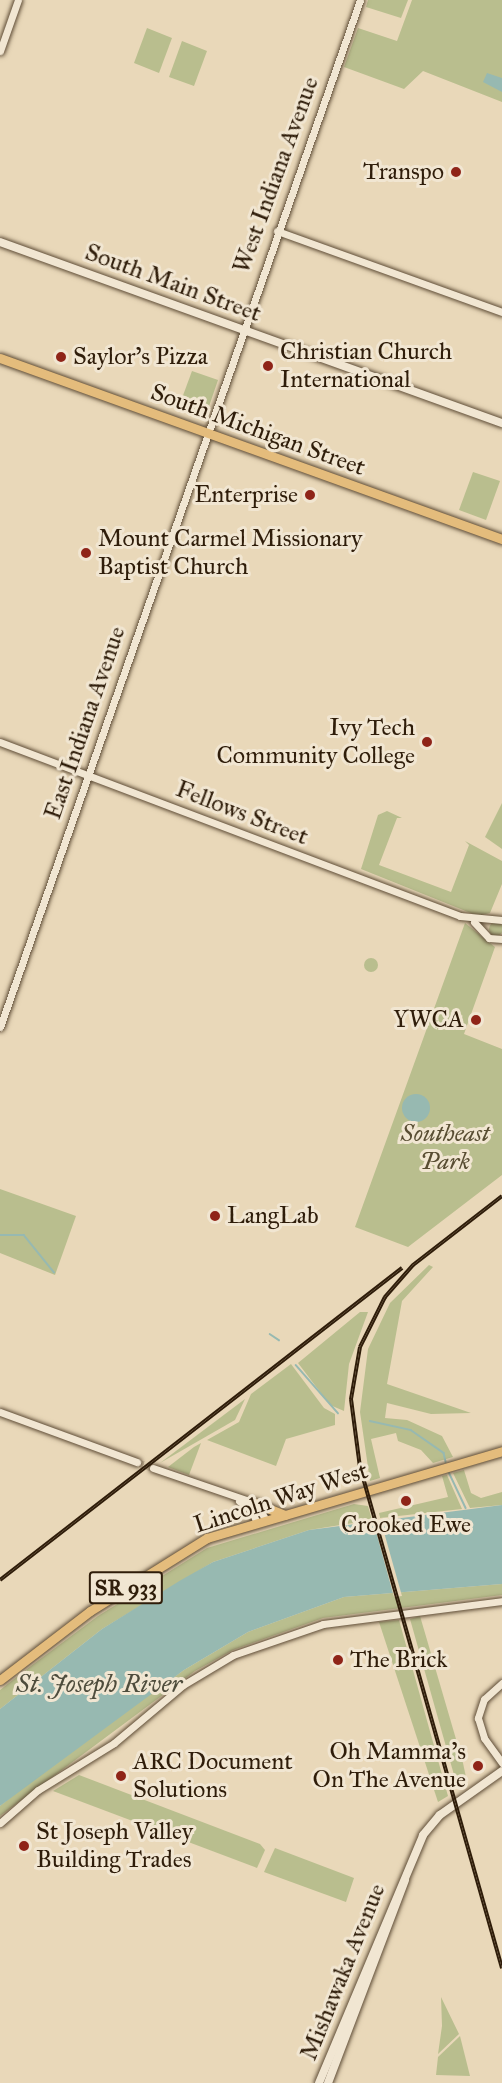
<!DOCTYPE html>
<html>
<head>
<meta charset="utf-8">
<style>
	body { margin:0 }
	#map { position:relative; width:502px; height:2083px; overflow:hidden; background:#e9d8b9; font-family:"IM FELL Great Primer",serif }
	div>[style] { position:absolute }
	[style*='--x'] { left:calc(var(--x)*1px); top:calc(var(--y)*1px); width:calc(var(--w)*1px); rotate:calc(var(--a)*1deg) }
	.green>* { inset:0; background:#b9be8e }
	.round { border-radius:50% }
	.water>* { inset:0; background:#97b9b1 }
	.pier>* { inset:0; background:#e9d8b9 }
	.stream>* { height:1.5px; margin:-0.75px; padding:0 0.75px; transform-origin:0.75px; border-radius:0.75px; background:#97b9b1 }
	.tertiary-tunnel>* { height:7px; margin-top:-3.5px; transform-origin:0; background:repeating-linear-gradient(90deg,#c4b396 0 7px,transparent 0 10.5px) }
	.roads { filter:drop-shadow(0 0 2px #5e4c36) drop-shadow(0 0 2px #5e4c36) }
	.tertiary>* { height:7px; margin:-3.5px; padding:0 3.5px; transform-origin:3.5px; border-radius:3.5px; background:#f1e6d2 }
	.secondary>* { height:8px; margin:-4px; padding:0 4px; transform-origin:4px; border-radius:4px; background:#f1e6d2 }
	.primary>* { height:9px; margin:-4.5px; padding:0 4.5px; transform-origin:4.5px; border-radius:4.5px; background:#e4bc7c }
	.rail>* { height:4px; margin-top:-2px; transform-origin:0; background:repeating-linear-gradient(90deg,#f1e6d2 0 4.5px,#2f1d0a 0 9px); box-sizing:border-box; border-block:2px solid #2f1d0a }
	.dots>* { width:16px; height:16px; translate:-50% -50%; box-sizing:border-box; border:3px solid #f1e6d2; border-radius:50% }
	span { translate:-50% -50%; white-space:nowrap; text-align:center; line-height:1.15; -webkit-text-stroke:6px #f1e6d2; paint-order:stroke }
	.shield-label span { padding:2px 4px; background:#f1e6d2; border:2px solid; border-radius:4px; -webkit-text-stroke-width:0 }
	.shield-label { font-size:22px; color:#2f1d0a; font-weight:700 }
	.poi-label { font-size:24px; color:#2f1d0a }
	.right { translate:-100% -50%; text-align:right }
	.left { translate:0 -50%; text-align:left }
	.street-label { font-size:24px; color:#2f1d0a }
	.park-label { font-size:24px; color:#584d32; font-style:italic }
	.water-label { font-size:26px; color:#4e4c3c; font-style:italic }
</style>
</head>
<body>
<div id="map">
	<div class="green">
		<i style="clip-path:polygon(368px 0,408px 0,401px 18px,366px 7px)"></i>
		<i style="clip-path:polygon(412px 0,502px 0,502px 102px,423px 71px,404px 89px,344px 67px,358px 28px,397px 41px)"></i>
		<i style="clip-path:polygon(147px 28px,172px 38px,159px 73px,134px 63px)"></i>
		<i style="clip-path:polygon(182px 41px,207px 51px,194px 86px,169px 77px)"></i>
		<i style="clip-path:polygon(192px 371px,218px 380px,205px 418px,178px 409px)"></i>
		<i style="clip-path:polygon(473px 472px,500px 481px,486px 520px,459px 510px)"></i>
		<i style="clip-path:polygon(502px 803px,502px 849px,485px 837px)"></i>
		<i style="clip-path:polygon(387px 811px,402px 818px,397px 818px,379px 865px,451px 892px,469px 845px,465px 841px,502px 861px,502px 884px,490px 913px,478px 916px,361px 869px,378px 815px)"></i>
		<i class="round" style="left:489px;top:922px;width:14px;height:14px"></i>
		<i style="clip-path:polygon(465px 923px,495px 947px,464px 1034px,502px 1049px,502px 1175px,408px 1247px,355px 1227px)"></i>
		<i class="round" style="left:364px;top:958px;width:14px;height:14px"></i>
		<i style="clip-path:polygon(0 1189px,76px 1216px,55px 1275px,0 1253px)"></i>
		<i style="clip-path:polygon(429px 1265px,433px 1267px,402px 1301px,387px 1384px,471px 1413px,431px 1414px,387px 1403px,385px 1418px,407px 1420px,442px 1436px,453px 1457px,433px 1463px,421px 1450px,398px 1441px,396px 1433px,371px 1439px,380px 1478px,370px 1481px,360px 1412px,368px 1349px,390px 1303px)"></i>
		<i style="clip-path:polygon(360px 1312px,368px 1312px,349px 1364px,344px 1411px,330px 1405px,298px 1363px)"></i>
		<i style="clip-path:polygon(291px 1364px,324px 1408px,335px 1414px,335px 1425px,286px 1439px,276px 1466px,207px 1440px,239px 1422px,251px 1394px)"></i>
		<i style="clip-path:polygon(245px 1399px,235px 1420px,160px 1463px)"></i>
		<i style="clip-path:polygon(201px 1443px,189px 1475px,168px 1467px,194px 1447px)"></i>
		<i style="clip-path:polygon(464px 1470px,471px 1493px,481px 1498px,502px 1492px,502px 1505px,470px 1508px,453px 1473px)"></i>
		<i style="clip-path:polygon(447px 1475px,462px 1509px,380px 1518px,379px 1513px,448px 1497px,442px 1476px)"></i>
		<i style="clip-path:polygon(354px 1504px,368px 1506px,372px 1520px,309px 1530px,213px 1562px,102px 1629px,0 1709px,0 1690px,31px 1666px,98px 1616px,207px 1548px)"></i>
		<i style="clip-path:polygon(502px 1584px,502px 1595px,323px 1618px,233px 1650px,195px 1671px,0 1816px,0 1806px,53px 1763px,184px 1670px,248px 1632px,344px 1597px)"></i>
		<i style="clip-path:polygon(420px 1616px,463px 1763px,467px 1782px,458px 1789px,410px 1619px)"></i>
		<i style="clip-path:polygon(399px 1620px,448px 1796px,438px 1802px,379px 1622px)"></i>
		<i style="clip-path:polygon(79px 1775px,260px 1844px,265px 1850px,257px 1868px,53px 1791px)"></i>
		<i style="clip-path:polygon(275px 1848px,354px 1878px,346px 1902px,264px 1872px)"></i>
		<i style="clip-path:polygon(441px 1997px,459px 2034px,438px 2054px,442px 2026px)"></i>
		<i style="clip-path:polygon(460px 2036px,470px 2076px,436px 2075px,438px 2057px)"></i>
	</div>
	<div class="water">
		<i style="clip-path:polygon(487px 73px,502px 78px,502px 92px,483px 82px)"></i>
		<i class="round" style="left:402px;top:1094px;width:28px;height:28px"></i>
		<i style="clip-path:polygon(502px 1505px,502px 1584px,344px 1597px,248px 1632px,184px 1670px,0 1806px,0 1709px,102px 1629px,181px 1580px,213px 1562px,309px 1530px)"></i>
	</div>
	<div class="pier">
		<i style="clip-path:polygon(379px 1515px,380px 1518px,402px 1596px,394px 1597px,372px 1517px)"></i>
	</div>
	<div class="stream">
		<i style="--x:0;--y:1235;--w:24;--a:0"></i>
		<i style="--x:24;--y:1235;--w:48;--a:51"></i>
		<i style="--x:270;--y:1334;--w:11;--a:34"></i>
		<i style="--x:296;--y:1365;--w:64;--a:48.8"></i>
		<i style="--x:370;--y:1421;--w:42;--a:12.4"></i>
		<i style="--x:411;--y:1430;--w:40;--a:34.9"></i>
		<i style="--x:444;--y:1453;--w:9;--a:77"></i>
		<i style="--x:448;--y:1470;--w:42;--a:64.7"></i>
	</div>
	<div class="tertiary-tunnel">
		<i style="--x:137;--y:1462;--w:17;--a:21"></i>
	</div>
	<div class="roads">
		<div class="tertiary">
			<i style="--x:0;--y:51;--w:54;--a:-70.6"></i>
			<i style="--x:277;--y:231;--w:239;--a:19.8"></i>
			<i style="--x:0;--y:742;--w:492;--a:20.7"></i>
			<i style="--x:460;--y:916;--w:42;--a:5.4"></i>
			<i style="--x:474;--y:922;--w:22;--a:47"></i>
			<i style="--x:489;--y:938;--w:13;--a:4"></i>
			<i style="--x:0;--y:1027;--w:1088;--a:-70.68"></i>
			<i style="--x:0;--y:1412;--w:146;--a:20.1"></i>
			<i style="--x:153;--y:1468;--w:108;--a:18.9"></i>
			<i style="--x:255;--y:1503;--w:20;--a:57"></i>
			<i style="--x:239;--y:1501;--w:14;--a:34"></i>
			<i style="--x:251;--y:1509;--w:15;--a:67"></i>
			<i style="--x:502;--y:1683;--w:24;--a:138"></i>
			<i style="--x:484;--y:1699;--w:20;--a:108"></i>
			<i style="--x:478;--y:1718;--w:21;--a:73"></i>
			<i style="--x:484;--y:1738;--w:31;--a:54"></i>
			<i style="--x:0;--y:1823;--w:50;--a:-41"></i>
			<i style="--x:38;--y:1790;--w:89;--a:-31.7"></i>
			<i style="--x:114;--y:1743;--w:90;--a:-40"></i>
			<i style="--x:183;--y:1685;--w:58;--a:-31"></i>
			<i style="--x:233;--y:1655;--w:95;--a:-19"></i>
			<i style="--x:323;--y:1624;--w:180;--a:-7.3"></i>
		</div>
		<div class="secondary">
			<i style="--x:0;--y:242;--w:534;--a:19.83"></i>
			<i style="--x:319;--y:2083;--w:269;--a:-67.2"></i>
			<i style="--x:423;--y:1835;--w:26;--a:-50"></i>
			<i style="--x:440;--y:1815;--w:76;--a:-35.4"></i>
			<i style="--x:328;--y:2083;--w:217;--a:-69.2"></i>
		</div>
		<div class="primary">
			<i style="--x:0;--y:358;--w:534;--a:19.83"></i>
			<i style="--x:255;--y:1503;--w:32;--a:22"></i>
			<i style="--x:0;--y:1680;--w:113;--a:-37.5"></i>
			<i style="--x:90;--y:1611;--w:138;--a:-32"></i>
			<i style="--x:207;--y:1538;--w:308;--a:-16.4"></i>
		</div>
	</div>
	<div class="rail">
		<i style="--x:502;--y:1196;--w:113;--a:142.2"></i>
		<i style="--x:413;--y:1265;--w:43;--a:131.2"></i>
		<i style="--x:385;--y:1297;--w:56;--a:116.6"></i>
		<i style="--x:360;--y:1347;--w:53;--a:99.8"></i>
		<i style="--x:351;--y:1399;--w:69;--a:82.5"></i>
		<i style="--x:360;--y:1467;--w:521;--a:74.18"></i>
		<i style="--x:0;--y:1580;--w:509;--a:-37.82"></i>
	</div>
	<div class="dots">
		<i style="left:456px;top:172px;background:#8f2418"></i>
		<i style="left:61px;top:357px;background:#8f2418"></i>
		<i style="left:268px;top:366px;background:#8f2418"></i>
		<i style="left:310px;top:495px;background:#8f2418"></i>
		<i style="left:86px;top:553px;background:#8f2418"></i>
		<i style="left:427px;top:742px;background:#8f2418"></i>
		<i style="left:476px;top:1020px;background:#8f2418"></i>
		<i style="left:215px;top:1216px;background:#8f2418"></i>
		<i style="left:406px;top:1501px;background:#8f2418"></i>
		<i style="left:338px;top:1660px;background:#8f2418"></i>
		<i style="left:478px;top:1766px;background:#8f2418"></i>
		<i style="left:121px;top:1776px;background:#8f2418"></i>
		<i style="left:24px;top:1846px;background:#8f2418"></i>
	</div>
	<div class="shield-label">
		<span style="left:126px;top:1588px">SR 933</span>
	</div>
	<div class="poi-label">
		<span class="right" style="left:444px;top:172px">Transpo</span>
		<span class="left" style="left:280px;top:366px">Christian Church<br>International</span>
		<span class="left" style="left:73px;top:357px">Saylor's Pizza</span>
		<span class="right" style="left:298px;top:495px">Enterprise</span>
		<span class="left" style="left:98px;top:553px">Mount Carmel Missionary<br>Baptist Church</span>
		<span class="right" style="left:415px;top:742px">Ivy Tech<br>Community College</span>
		<span class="right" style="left:464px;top:1020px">YWCA</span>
		<span class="left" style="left:227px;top:1216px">LangLab</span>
		<span style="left:406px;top:1525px">Crooked Ewe</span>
		<span class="left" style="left:350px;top:1660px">The Brick</span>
		<span class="right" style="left:466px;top:1766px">Oh Mamma's<br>On The Avenue</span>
		<span class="left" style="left:133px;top:1776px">ARC Document<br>Solutions</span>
		<span class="left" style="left:36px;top:1846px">St Joseph Valley<br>Building Trades</span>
	</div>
	<div class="street-label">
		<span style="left:276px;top:175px;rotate:-70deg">West Indiana Avenue</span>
		<span style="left:173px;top:283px;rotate:20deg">South Main Street</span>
		<span style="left:258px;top:430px;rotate:20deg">South Michigan Street</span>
		<span style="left:85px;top:723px;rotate:-71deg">East Indiana Avenue</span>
		<span style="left:242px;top:813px;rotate:21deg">Fellows Street</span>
		<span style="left:281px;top:1498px;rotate:-18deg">Lincoln Way West</span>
		<span style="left:343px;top:1972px;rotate:-68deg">Mishawaka Avenue</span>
	</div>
	<div class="park-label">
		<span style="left:445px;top:1148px">Southeast<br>Park</span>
	</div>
	<div class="water-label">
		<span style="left:99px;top:1684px">St. Joseph River</span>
	</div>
</div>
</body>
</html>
